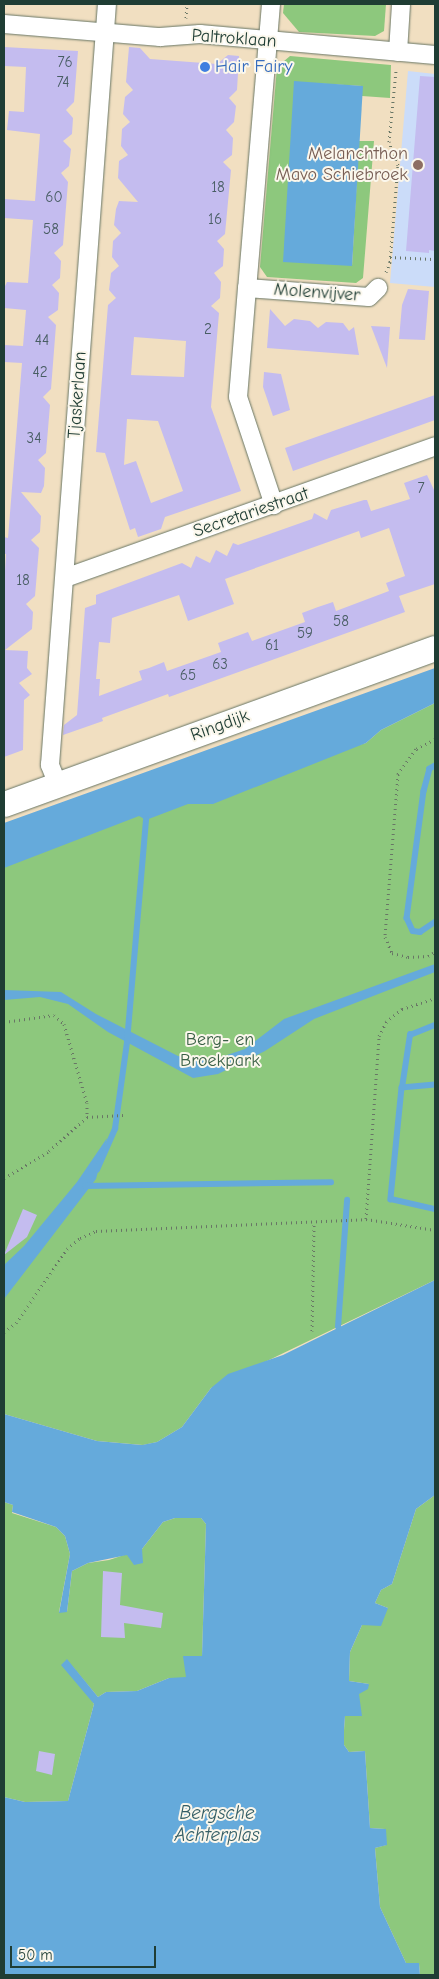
<!DOCTYPE html>
<html>
<head>
<meta charset="utf-8">
<style>
	body { margin:0 }
	#map { position:relative; width:439px; height:1979px; overflow:hidden; background:#f1dfc1; font-family:"Comic Neue",sans-serif }
	div>[style] { position:absolute }
	[style*='--x'] { left:calc(var(--x)*1px); top:calc(var(--y)*1px); width:calc(var(--w)*1px); rotate:calc(var(--a)*1deg) }
	.built>* { inset:0; background:#cbdcf9 }
	.green>* { inset:0; background:#8dc87d }
	.water>* { inset:0; background:#65aadb }
	.stream>* { height:5.5px; margin:-2.75px; padding:0 2.75px; transform-origin:2.75px; border-radius:2.75px; background:#65aadb }
	.building>* { inset:0; background:#c4bcef }
	.path>* { height:3px; margin-top:-1.5px; transform-origin:0; background:repeating-linear-gradient(90deg,#687665 0 1px,transparent 0 5px) }
	.roads { filter:drop-shadow(0 0 1px #687665) drop-shadow(0 0 1px #687665) }
	.street>* { height:18px; margin:-9px; padding:0 9px; transform-origin:9px; border-radius:9px; background:#fff }
	.secondary>* { height:25px; margin:-12.5px; padding:0 12.5px; transform-origin:12.5px; border-radius:12.5px; background:#fff }
	.dots>* { width:14px; height:14px; translate:-50% -50%; box-sizing:border-box; border:2px solid #fbf7ec; border-radius:50% }
	span { translate:-50% -50%; white-space:nowrap; text-align:center; line-height:1.15; -webkit-text-stroke:4px #fbf7ec; paint-order:stroke }
	.number-label { font-size:15px; color:#485d63 }
	.number-label span { -webkit-text-stroke-width:0 }
	.street-label { font-size:18px; color:#1f3d34 }
	.shop-label { font-size:18px; color:#366cbe }
	.left { translate:0 -50%; text-align:left }
	.education-label { font-size:18px; color:#785e54 }
	.right { translate:-100% -50%; text-align:right }
	.park-label { font-size:18px; color:#3a6046 }
	.water-label { font-size:19px; color:#345e66; font-style:italic }
	.frame { position:absolute; inset:0; border:5px solid #1f3d34; pointer-events:none }
	.scale { position:absolute; left:10px; top:1946px; width:146px; height:22px; box-sizing:border-box; border:2px solid #1f3d34; border-top:0; padding-left:6px; font-size:15px; line-height:18px; white-space:nowrap; color:#1f3d34; -webkit-text-stroke:4px #fbf7ec; paint-order:stroke }
</style>
</head>
<body>
<div id="map">
	<div class="built">
		<i style="clip-path:polygon(408px 71px,435px 74px,435px 287px,390px 283px)"></i>
	</div>
	<div class="green">
		<i style="clip-path:polygon(284px 4px,386px 4px,384px 31px,375px 36px,299px 32px,283px 13px)"></i>
		<i style="clip-path:polygon(290px 56px,391px 65px,390px 98px,362px 96px,362px 86px,294px 82px,352px 266px,359px 141px,374px 141px,363px 278px,356px 283px,267px 277px,260px 267px,277px 67px)"></i>
		<i style="clip-path:polygon(435px 703px,435px 1280px,211px 1388px,182px 1427px,157px 1442px,143px 1445px,97px 1441px,4px 1414px,4px 845px,366px 743px,381px 730px)"></i>
		<i style="clip-path:polygon(435px 1495px,435px 1975px,420px 1975px,419px 1964px,406px 1963px,380px 1907px,375px 1848px,386px 1845px,385px 1829px,370px 1828px,365px 1751px,349px 1752px,344px 1745px,344px 1730px,345px 1716px,359px 1693px,369px 1684px,349px 1681px,350px 1652px,362px 1625px,388px 1608px,375px 1603px,381px 1590px,392px 1584px,416px 1509px)"></i>
		<i style="clip-path:polygon(4px 1502px,13px 1505px,12px 1513px,56px 1527px,65px 1536px,70px 1554px,59px 1612px,67px 1612px,72px 1571px,88px 1563px,109px 1560px,142px 1549px,163px 1522px,175px 1518px,201px 1518px,206px 1524px,202px 1657px,186px 1678px,169px 1678px,137px 1691px,106px 1692px,98px 1697px,67px 1660px,94px 1704px,68px 1801px,25px 1802px,4px 1797px)"></i>
	</div>
	<div class="water">
		<i style="clip-path:polygon(294px 81px,363px 86px,352px 266px,283px 262px)"></i>
		<i style="clip-path:polygon(435px 668px,435px 703px,381px 730px,366px 743px,213px 804px,188px 804px,146px 820px,139px 816px,4px 868px,4px 823px)"></i>
		<i style="clip-path:polygon(435px 964px,435px 972px,314px 1019px,265px 1051px,218px 1074px,193px 1078px,108px 1032px,68px 1004px,40px 997px,4px 1000px,4px 990px,61px 992px,96px 1014px,178px 1056px,209px 1061px,245px 1049px,284px 1019px)"></i>
		<i style="clip-path:polygon(107px 1138px,96px 1179px,4px 1299px,4px 1265px,24px 1246px,77px 1182px)"></i>
		<i style="clip-path:polygon(435px 1280px,435px 1495px,416px 1509px,392px 1584px,381px 1590px,375px 1603px,388px 1608px,381px 1626px,362px 1625px,350px 1652px,349px 1681px,369px 1684px,368px 1689px,359px 1694px,362px 1716px,345px 1716px,344px 1730px,344px 1745px,349px 1752px,365px 1751px,370px 1828px,386px 1829px,387px 1845px,375px 1848px,380px 1907px,406px 1963px,419px 1963px,420px 1975px,4px 1975px,4px 1797px,25px 1802px,68px 1801px,94px 1704px,61px 1665px,67px 1659px,98px 1697px,106px 1692px,137px 1691px,169px 1678px,186px 1677px,183px 1656px,202px 1656px,206px 1524px,201px 1518px,175px 1518px,163px 1522px,142px 1549px,143px 1563px,134px 1565px,127px 1555px,88px 1563px,72px 1571px,67px 1612px,59px 1613px,70px 1554px,65px 1536px,56px 1527px,12px 1512px,13px 1505px,4px 1502px,4px 1414px,97px 1441px,142px 1445px,157px 1442px,182px 1427px,211px 1388px,228px 1374px,283px 1355px)"></i>
	</div>
	<div class="stream">
		<i style="--x:435;--y:766;--w:6;--a:149"></i>
		<i style="--x:430;--y:769;--w:23;--a:105"></i>
		<i style="--x:424;--y:791;--w:128;--a:97.6"></i>
		<i style="--x:407;--y:918;--w:14;--a:65"></i>
		<i style="--x:413;--y:931;--w:7;--a:8"></i>
		<i style="--x:420;--y:932;--w:18;--a:-34"></i>
		<i style="--x:435;--y:1085;--w:33;--a:175"></i>
		<i style="--x:402;--y:1088;--w:112;--a:95.7"></i>
		<i style="--x:391;--y:1199;--w:45;--a:12.8"></i>
		<i style="--x:402;--y:1088;--w:54;--a:-81.4"></i>
		<i style="--x:410;--y:1035;--w:27;--a:-22"></i>
		<i style="--x:97;--y:1170;--w:45;--a:-66.3"></i>
		<i style="--x:115;--y:1129;--w:88;--a:-82.1"></i>
		<i style="--x:127;--y:1042;--w:223;--a:-85.1"></i>
		<i style="--x:85;--y:1186;--w:246;--a:-0.9"></i>
		<i style="--x:338;--y:1327;--w:127;--a:-85.9"></i>
	</div>
	<div class="building">
		<i style="clip-path:polygon(4px 47px,78px 51px,74px 102px,66px 110px,73px 118px,72px 134px,63px 141px,71px 149px,69px 166px,61px 173px,68px 182px,63px 245px,54px 253px,61px 261px,60px 278px,52px 285px,59px 293px,58px 310px,48px 317px,56px 325px,51px 389px,43px 397px,50px 405px,46px 453px,38px 460px,45px 468px,44px 486px,41px 493px,21px 492px,41px 516px,40px 532px,31px 540px,39px 548px,35px 596px,26px 604px,33px 612px,32px 629px,5px 650px,28px 651px,27px 668px,32px 674px,19px 683px,30px 695px,24px 700px,23px 750px,4px 757px,4px 587px,6px 554px,4px 554px,4px 537px,8px 538px,22px 363px,4px 362px,4px 345px,23px 346px,26px 310px,4px 308px,4px 288px,7px 282px,28px 283px,33px 220px,4px 218px,4px 199px,35px 201px,40px 134px,7px 130px,9px 111px,24px 112px,26px 67px,4px 66px)"></i>
		<i style="clip-path:polygon(evenodd,129px 47px,140px 48px,150px 59px,217px 64px,228px 55px,239px 56px,237px 90px,229px 98px,236px 106px,234px 122px,226px 130px,233px 138px,232px 155px,223px 162px,231px 170px,225px 234px,217px 241px,224px 249px,223px 266px,214px 273px,221px 282px,220px 298px,211px 306px,219px 313px,211px 407px,241px 491px,165px 517px,161px 529px,138px 537px,135px 528px,130px 530px,105px 453px,96px 452px,108px 305px,116px 298px,109px 290px,111px 273px,119px 266px,112px 257px,113px 241px,121px 233px,114px 225px,116px 209px,119px 201px,138px 202px,118px 178px,119px 161px,128px 155px,121px 146px,122px 129px,130px 122px,123px 114px,125px 97px,133px 90px,126px 82px,129px 47px,134px 337px,186px 341px,184px 377px,131px 375px,134px 337px,129px 47px,127px 419px,158px 421px,183px 491px,151px 503px,136px 461px,124px 465px,127px 419px)"></i>
		<i style="clip-path:polygon(420px 76px,435px 77px,435px 251px,429px 250px,429px 253px,406px 251px)"></i>
		<i style="clip-path:polygon(408px 289px,429px 291px,425px 340px,399px 339px,402px 305px)"></i>
		<i style="clip-path:polygon(270px 309px,285px 326px,294px 319px,310px 321px,318px 328px,326px 322px,343px 323px,349px 331px,354px 327px,359px 355px,267px 348px)"></i>
		<i style="clip-path:polygon(371px 326px,390px 327px,387px 368px)"></i>
		<i style="clip-path:polygon(264px 372px,281px 374px,290px 410px,273px 416px,263px 387px)"></i>
		<i style="clip-path:polygon(435px 395px,435px 420px,293px 471px,285px 448px)"></i>
		<i style="clip-path:polygon(evenodd,427px 475px,435px 492px,435px 584px,399px 596px,405px 612px,169px 697px,168px 694px,102px 718px,103px 721px,63px 735px,64px 725px,77px 715px,85px 608px,96px 604px,96px 595px,182px 563px,191px 568px,196px 556px,210px 563px,216px 550px,227px 556px,233px 543px,238px 545px,312px 519px,314px 513px,327px 520px,331px 510px,364px 500px,367px 500px,371px 511px,410px 499px,404px 483px,427px 475px,389px 528px,405px 576px,386px 583px,389px 591px,336px 611px,333px 602px,318px 607px,302px 613px,305px 622px,252px 641px,248px 632px,218px 643px,221px 652px,167px 671px,164px 662px,149px 668px,139px 671px,142px 680px,99px 696px,100px 679px,96px 679px,99px 642px,110px 643px,112px 618px,179px 595px,188px 621px,234px 604px,225px 579px,359px 531px,361px 538px,389px 528px)"></i>
		<i style="clip-path:polygon(23px 1209px,37px 1215px,27px 1237px,4px 1255px)"></i>
		<i style="clip-path:polygon(103px 1571px,122px 1573px,120px 1605px,163px 1613px,161px 1628px,124px 1623px,125px 1638px,101px 1637px)"></i>
		<i style="clip-path:polygon(39px 1751px,55px 1754px,52px 1775px,36px 1771px)"></i>
	</div>
	<div class="path">
		<i style="--x:186;--y:18;--w:14;--a:-86"></i>
		<i style="--x:390;--y:257;--w:43;--a:2.7"></i>
		<i style="--x:386;--y:272;--w:11;--a:-68"></i>
		<i style="--x:390;--y:262;--w:97;--a:-85.3"></i>
		<i style="--x:398;--y:165;--w:25;--a:-111"></i>
		<i style="--x:389;--y:142;--w:72;--a:-84.4"></i>
		<i style="--x:435;--y:739;--w:21;--a:152"></i>
		<i style="--x:416;--y:749;--w:31;--a:126"></i>
		<i style="--x:398;--y:774;--w:164;--a:94.6"></i>
		<i style="--x:385;--y:937;--w:17;--a:66"></i>
		<i style="--x:392;--y:953;--w:16;--a:14"></i>
		<i style="--x:408;--y:957;--w:20;--a:-3"></i>
		<i style="--x:428;--y:956;--w:8;--a:-30"></i>
		<i style="--x:4;--y:1022;--w:50;--a:-8"></i>
		<i style="--x:54;--y:1015;--w:13;--a:42"></i>
		<i style="--x:64;--y:1024;--w:82;--a:73.8"></i>
		<i style="--x:87;--y:1103;--w:14;--a:90"></i>
		<i style="--x:87;--y:1117;--w:52;--a:138.1"></i>
		<i style="--x:48;--y:1152;--w:51;--a:149.4"></i>
		<i style="--x:87;--y:1117;--w:36;--a:-3"></i>
		<i style="--x:366;--y:1219;--w:183;--a:-85.9"></i>
		<i style="--x:379;--y:1036;--w:16;--a:-63"></i>
		<i style="--x:386;--y:1022;--w:21;--a:-39"></i>
		<i style="--x:402;--y:1009;--w:35;--a:-18"></i>
		<i style="--x:312;--y:1331;--w:109;--a:-88.9"></i>
		<i style="--x:4;--y:1332;--w:15;--a:-37"></i>
		<i style="--x:16;--y:1323;--w:90;--a:-55.4"></i>
		<i style="--x:67;--y:1249;--w:17;--a:-40"></i>
		<i style="--x:80;--y:1238;--w:17;--a:-24"></i>
		<i style="--x:96;--y:1231;--w:270;--a:-2.5"></i>
		<i style="--x:366;--y:1219;--w:70;--a:9.1"></i>
	</div>
	<div class="roads">
		<div class="street">
			<i style="--x:271;--y:4;--w:285;--a:94.8"></i>
			<i style="--x:247;--y:288;--w:122;--a:4.2"></i>
			<i style="--x:369;--y:297;--w:13;--a:-45"></i>
			<i style="--x:4;--y:24;--w:157;--a:4.8"></i>
			<i style="--x:160;--y:37;--w:40;--a:-4.3"></i>
			<i style="--x:200;--y:34;--w:236;--a:5.1"></i>
			<i style="--x:398;--y:52;--w:48;--a:-86.4"></i>
			<i style="--x:247;--y:288;--w:109;--a:94.7"></i>
			<i style="--x:238;--y:397;--w:114;--a:71.6"></i>
			<i style="--x:65;--y:578;--w:393;--a:-19.6"></i>
			<i style="--x:58;--y:785;--w:22;--a:-112"></i>
			<i style="--x:50;--y:765;--w:763;--a:-85.72"></i>
		</div>
		<div class="secondary">
			<i style="--x:4;--y:804;--w:458;--a:-19.9"></i>
		</div>
	</div>
	<div class="dots">
		<i style="left:205px;top:67px;background:#3f7fe0"></i>
		<i style="left:418px;top:165px;background:#8d6e63"></i>
	</div>
	<div class="number-label">
		<span style="left:65px;top:63px">76</span>
		<span style="left:63px;top:83px">74</span>
		<span style="left:218px;top:188px">18</span>
		<span style="left:54px;top:198px">60</span>
		<span style="left:215px;top:220px">16</span>
		<span style="left:51px;top:230px">58</span>
		<span style="left:208px;top:330px">2</span>
		<span style="left:42px;top:341px">44</span>
		<span style="left:40px;top:373px">42</span>
		<span style="left:34px;top:439px">34</span>
		<span style="left:421px;top:489px">7</span>
		<span style="left:23px;top:581px">18</span>
		<span style="left:341px;top:622px">58</span>
		<span style="left:305px;top:634px">59</span>
		<span style="left:272px;top:646px">61</span>
		<span style="left:220px;top:665px">63</span>
		<span style="left:188px;top:676px">65</span>
	</div>
	<div class="street-label">
		<span style="left:234px;top:39px;rotate:4deg">Paltroklaan</span>
		<span style="left:317px;top:293px;rotate:4deg">Molenvijver</span>
		<span style="left:78px;top:395px;rotate:-86deg">Tjaskerlaan</span>
		<span style="left:251px;top:513px;rotate:-19deg">Secretariestraat</span>
		<span style="left:220px;top:726px;rotate:-20deg">Ringdijk</span>
	</div>
	<div class="shop-label">
		<span class="left" style="left:215px;top:67px">Hair Fairy</span>
	</div>
	<div class="education-label">
		<span class="right" style="left:408px;top:165px">Melanchthon<br>Mavo Schiebroek</span>
	</div>
	<div class="park-label">
		<span style="left:220px;top:1051px">Berg- en<br>Broekpark</span>
	</div>
	<div class="water-label">
		<span style="left:217px;top:1825px">Bergsche<br>Achterplas</span>
	</div>
	<div class="frame"></div>
	<div class="scale">50 m</div>
</div>
</body>
</html>
